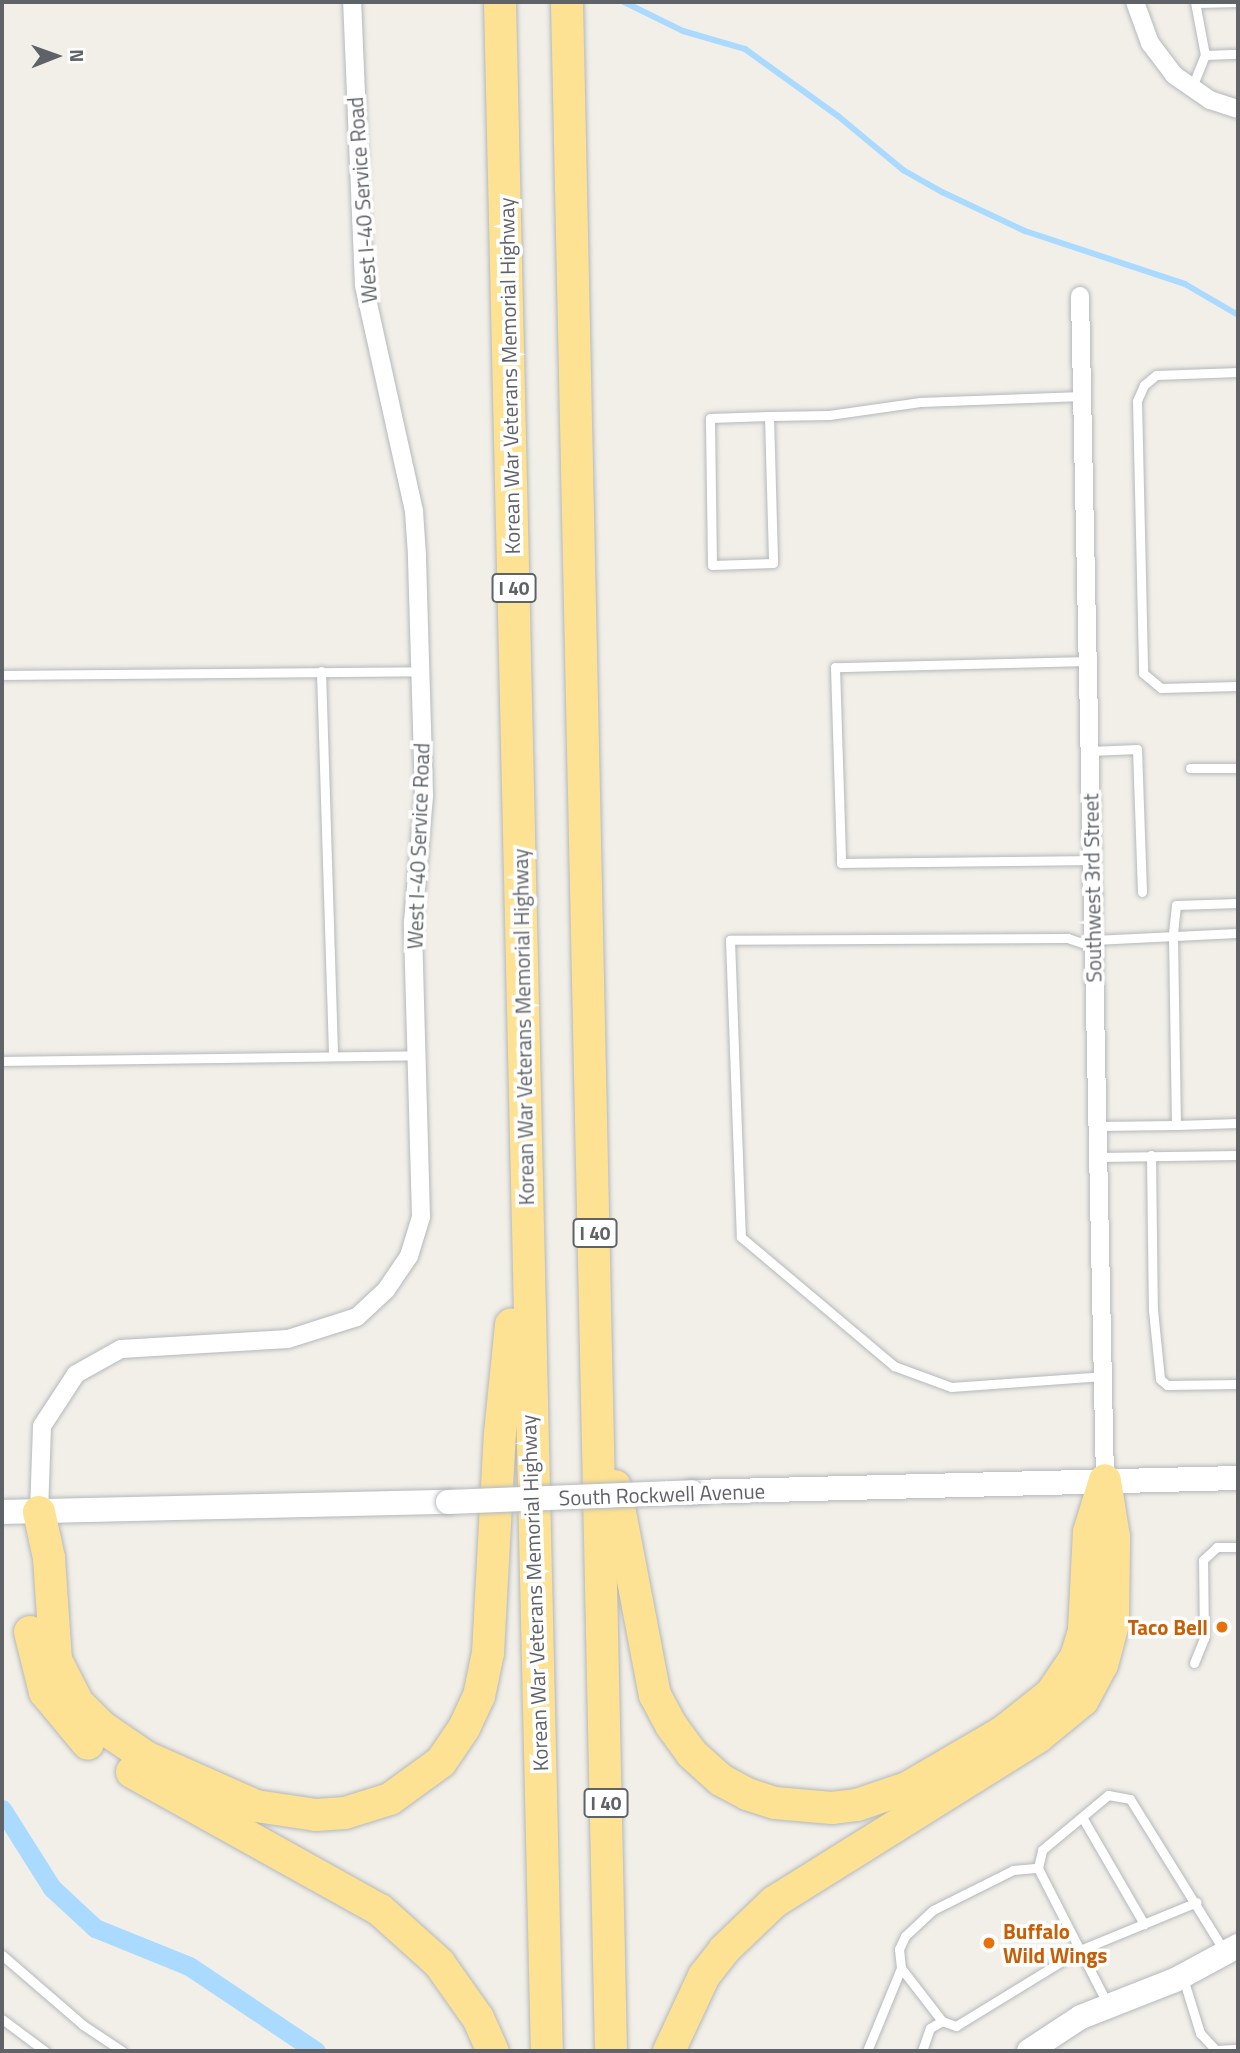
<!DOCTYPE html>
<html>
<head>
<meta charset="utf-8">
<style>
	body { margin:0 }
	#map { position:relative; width:1240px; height:2053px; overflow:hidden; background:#f1efe8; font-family:"Titillium Web",sans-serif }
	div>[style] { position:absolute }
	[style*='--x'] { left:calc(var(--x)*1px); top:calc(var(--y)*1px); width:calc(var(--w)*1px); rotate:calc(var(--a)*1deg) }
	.stream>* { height:6px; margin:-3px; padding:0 3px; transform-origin:3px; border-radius:3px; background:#aadaff }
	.canal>* { height:19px; margin:-9.5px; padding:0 9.5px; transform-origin:9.5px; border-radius:9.5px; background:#aadaff }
	.roads { filter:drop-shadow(0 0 2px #b5b8bc) drop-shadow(0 0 2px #b5b8bc) }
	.lane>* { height:9px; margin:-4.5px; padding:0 4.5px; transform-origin:4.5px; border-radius:4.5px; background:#fff }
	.street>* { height:18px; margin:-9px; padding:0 9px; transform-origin:9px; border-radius:9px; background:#fff }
	.secondary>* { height:24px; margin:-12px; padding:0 12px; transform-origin:12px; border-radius:12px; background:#fff }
	.highway>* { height:32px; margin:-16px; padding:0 16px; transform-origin:16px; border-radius:16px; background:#fde293 }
	.bridges { filter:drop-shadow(0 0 2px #b6babf) drop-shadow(0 0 2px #b6babf) }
	.secondary-bridge>* { height:24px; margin:-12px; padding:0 12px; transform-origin:12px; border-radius:12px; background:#fff }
	.dots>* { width:19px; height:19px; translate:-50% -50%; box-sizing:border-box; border:4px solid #fff; border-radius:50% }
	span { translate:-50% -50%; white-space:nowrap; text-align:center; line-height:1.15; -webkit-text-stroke:7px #fff; paint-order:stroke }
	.shield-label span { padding:2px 5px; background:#fff; border:2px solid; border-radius:5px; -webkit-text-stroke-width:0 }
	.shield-label { font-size:19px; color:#5f6368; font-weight:700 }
	.street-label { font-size:21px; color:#5f6368 }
	.food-label { font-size:21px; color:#c56008; font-weight:700 }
	.right { translate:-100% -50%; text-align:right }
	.left { translate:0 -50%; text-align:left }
	.frame { position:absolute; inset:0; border:4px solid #5f6368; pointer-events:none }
	.north { position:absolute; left:21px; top:21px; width:70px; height:70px; -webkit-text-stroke:5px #fff; paint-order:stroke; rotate:89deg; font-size:19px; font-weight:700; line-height:28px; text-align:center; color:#5f6368 }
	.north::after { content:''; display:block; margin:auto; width:24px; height:32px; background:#5f6368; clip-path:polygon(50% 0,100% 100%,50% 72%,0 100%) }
</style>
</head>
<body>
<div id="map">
	<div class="stream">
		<i style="--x:624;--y:2;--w:66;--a:26.2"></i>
		<i style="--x:683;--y:31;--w:65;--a:16.2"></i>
		<i style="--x:745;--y:49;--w:115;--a:35.8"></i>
		<i style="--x:838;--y:116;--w:85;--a:39.7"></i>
		<i style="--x:903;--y:170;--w:45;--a:29.4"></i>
		<i style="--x:942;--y:192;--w:92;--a:25.2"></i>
		<i style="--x:1025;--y:231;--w:169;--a:18.3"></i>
		<i style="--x:1185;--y:284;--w:61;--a:30.3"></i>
	</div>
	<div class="canal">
		<i style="--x:2;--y:1809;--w:93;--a:57.7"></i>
		<i style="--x:52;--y:1888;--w:59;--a:42.9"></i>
		<i style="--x:95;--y:1928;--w:101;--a:22"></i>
		<i style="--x:189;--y:1966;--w:153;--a:33.8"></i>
	</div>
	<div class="roads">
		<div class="lane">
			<i style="--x:1196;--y:3;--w:42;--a:-1.4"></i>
			<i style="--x:1205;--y:55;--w:33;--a:-2"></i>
			<i style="--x:1192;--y:87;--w:35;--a:-68"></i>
			<i style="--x:1205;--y:55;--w:54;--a:-100.7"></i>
			<i style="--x:1238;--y:372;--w:82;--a:177.9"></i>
			<i style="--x:1156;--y:375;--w:16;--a:140"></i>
			<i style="--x:1144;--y:385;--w:17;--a:114"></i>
			<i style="--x:1137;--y:401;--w:272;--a:88.7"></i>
			<i style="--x:1143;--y:673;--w:23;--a:40"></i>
			<i style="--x:1161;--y:688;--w:77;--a:-1.5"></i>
			<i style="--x:769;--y:416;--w:147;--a:88.4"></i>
			<i style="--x:773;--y:563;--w:61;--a:178.1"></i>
			<i style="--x:712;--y:565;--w:147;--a:-90.8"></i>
			<i style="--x:710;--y:418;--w:59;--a:-1.9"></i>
			<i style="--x:769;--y:416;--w:60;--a:-1"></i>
			<i style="--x:829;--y:415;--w:92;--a:-8.1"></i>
			<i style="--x:920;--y:402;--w:162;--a:-2.1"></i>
			<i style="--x:1088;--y:661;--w:253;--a:178.6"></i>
			<i style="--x:835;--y:667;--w:196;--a:88.2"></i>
			<i style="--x:841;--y:863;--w:251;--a:-0.7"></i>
			<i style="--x:321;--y:671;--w:384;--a:88.2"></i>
			<i style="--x:2;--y:675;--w:419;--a:-0.5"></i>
			<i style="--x:1090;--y:751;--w:47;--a:-2.4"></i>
			<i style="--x:1137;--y:749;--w:143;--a:88"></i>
			<i style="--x:1190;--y:768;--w:48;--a:0"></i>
			<i style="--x:1238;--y:903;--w:62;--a:178.2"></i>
			<i style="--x:1176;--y:905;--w:31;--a:96"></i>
			<i style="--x:1173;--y:936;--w:189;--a:89.1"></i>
			<i style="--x:1176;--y:1125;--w:62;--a:-1.8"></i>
			<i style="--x:1094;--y:940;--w:144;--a:-2.8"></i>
			<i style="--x:1094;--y:947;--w:28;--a:-161"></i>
			<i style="--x:1068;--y:938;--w:338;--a:179.7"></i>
			<i style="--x:730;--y:940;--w:297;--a:87.9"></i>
			<i style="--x:741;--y:1237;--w:200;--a:40.1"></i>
			<i style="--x:894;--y:1366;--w:61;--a:20.2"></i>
			<i style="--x:951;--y:1387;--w:152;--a:-4.1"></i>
			<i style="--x:2;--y:1061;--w:415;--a:-0.8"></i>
			<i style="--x:1097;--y:1126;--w:79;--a:-0.7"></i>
			<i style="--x:1151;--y:1155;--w:155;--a:89.3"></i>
			<i style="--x:1153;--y:1310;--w:69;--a:84.2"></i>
			<i style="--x:1160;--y:1379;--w:9;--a:41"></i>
			<i style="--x:1167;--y:1385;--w:71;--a:-0.8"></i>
			<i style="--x:1098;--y:1157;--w:140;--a:-0.8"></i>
			<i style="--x:1194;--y:1663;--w:27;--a:-68"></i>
			<i style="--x:1204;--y:1638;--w:78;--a:-90.7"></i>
			<i style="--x:1203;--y:1560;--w:19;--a:-43"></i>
			<i style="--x:1217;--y:1547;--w:21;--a:0"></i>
			<i style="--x:1082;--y:1817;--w:124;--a:59.9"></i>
			<i style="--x:2;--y:1955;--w:107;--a:40.8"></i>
			<i style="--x:83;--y:2025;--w:47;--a:33.7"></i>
			<i style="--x:1183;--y:1978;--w:58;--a:72.8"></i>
			<i style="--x:1200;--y:2033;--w:23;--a:47"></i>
			<i style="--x:1216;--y:2050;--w:22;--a:-3"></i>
			<i style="--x:1107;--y:2003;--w:152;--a:-117.1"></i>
			<i style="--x:1038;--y:1868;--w:18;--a:-77"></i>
			<i style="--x:1042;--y:1850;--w:86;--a:-39.8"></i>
			<i style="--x:1108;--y:1795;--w:22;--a:10"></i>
			<i style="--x:1130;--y:1799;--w:180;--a:58.2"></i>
			<i style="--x:2;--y:2019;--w:54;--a:36.7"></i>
			<i style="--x:942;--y:2021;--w:15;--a:20"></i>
			<i style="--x:956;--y:2026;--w:145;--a:-31.5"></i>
			<i style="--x:1080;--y:1950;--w:126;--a:-22.3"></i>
			<i style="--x:867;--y:2051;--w:90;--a:-67.7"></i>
			<i style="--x:922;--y:2051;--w:24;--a:-71"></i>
			<i style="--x:930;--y:2028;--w:14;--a:-30"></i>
			<i style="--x:942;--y:2021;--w:67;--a:-127.7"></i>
			<i style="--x:901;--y:1968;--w:19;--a:-96"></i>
			<i style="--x:899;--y:1949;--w:14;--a:-65"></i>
			<i style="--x:905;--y:1936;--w:38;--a:-43"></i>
			<i style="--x:933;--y:1910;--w:89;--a:-26.6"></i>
			<i style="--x:1013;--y:1870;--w:25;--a:-5"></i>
		</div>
		<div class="street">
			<i style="--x:1135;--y:2;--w:44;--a:69.9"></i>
			<i style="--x:1150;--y:43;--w:40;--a:53"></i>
			<i style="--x:1174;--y:75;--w:44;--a:34.8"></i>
			<i style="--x:1210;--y:100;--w:29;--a:18"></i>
			<i style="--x:1080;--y:296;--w:1184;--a:88.79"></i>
			<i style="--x:39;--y:1512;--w:86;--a:-88"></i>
			<i style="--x:42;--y:1426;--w:62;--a:-56.8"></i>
			<i style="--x:76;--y:1374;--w:51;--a:-29.1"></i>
			<i style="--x:121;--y:1349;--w:167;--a:-3.4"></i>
			<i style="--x:288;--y:1339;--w:72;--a:-17.7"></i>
			<i style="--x:357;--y:1317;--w:40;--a:-43"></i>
			<i style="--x:386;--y:1290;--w:41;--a:-55.9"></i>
			<i style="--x:409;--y:1256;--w:41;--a:-72.9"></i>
			<i style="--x:421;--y:1217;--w:295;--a:-91.6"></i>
			<i style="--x:413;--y:922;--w:127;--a:-85"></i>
			<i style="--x:424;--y:795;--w:240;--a:-91.7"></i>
			<i style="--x:417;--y:555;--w:44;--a:-93.9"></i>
			<i style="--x:414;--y:511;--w:231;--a:-102.5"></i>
			<i style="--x:364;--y:285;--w:283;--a:-92.4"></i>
		</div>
		<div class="secondary">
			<i style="--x:692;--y:1492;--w:546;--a:-1.47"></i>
			<i style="--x:2;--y:1512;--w:446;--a:-1.3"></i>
			<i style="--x:1029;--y:2051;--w:62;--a:-33.2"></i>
			<i style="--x:1081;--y:2017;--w:101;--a:-21.5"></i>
			<i style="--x:1175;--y:1980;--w:72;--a:-28.4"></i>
		</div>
		<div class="highway">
			<i style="--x:500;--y:2;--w:2050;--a:88.69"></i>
			<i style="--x:567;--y:2;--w:2049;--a:88.77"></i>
			<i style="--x:615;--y:1486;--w:213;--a:79.2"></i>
			<i style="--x:655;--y:1695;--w:34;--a:62"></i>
			<i style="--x:671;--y:1725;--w:34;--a:54"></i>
			<i style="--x:691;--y:1753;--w:40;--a:42"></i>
			<i style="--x:721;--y:1780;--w:30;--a:28"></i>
			<i style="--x:747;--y:1794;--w:29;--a:18"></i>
			<i style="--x:775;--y:1803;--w:57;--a:5"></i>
			<i style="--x:832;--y:1808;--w:25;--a:-7"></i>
			<i style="--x:857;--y:1805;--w:53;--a:-18.8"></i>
			<i style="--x:907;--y:1788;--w:111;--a:-30.3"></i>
			<i style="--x:1003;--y:1732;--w:61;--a:-38.4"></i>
			<i style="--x:1051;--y:1694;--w:45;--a:-56"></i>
			<i style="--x:1076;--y:1657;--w:28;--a:-73"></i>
			<i style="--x:1084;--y:1630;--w:98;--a:-87.1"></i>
			<i style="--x:1089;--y:1532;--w:54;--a:-72.9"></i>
			<i style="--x:39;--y:1512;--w:47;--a:77.7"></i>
			<i style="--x:49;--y:1558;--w:102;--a:86.1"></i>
			<i style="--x:56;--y:1660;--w:48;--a:62.9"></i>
			<i style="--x:78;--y:1703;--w:34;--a:45"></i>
			<i style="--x:102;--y:1727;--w:53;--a:34.3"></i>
			<i style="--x:146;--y:1757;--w:120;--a:24"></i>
			<i style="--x:256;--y:1806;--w:61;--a:8.5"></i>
			<i style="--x:316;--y:1815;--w:29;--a:-4"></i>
			<i style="--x:345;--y:1813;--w:47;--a:-17.3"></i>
			<i style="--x:390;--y:1799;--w:63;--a:-36"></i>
			<i style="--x:441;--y:1762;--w:41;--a:-55.9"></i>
			<i style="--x:464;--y:1728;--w:35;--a:-65"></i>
			<i style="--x:479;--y:1696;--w:44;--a:-78.2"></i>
			<i style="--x:488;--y:1653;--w:220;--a:-86.9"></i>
			<i style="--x:500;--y:1433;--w:109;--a:-84.2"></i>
			<i style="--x:30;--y:1632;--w:62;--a:76"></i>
			<i style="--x:45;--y:1692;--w:67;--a:50.4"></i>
			<i style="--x:132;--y:1772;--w:284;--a:29.1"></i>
			<i style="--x:380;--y:1910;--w:79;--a:41.9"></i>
			<i style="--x:439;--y:1963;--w:67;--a:54.7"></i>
			<i style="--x:478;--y:2018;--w:36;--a:66"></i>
			<i style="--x:669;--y:2051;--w:83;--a:-65"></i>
			<i style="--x:704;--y:1976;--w:33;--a:-52"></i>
			<i style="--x:724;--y:1950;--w:69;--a:-43.8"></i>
			<i style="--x:774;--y:1902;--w:311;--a:-32"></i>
			<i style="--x:1038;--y:1737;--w:58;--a:-39.4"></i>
			<i style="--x:1083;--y:1700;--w:40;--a:-62"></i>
			<i style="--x:1102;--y:1665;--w:42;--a:-75"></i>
			<i style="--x:1113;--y:1624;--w:87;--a:-89.3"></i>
			<i style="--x:1114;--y:1537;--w:51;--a:-99.1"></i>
		</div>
	</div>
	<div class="bridges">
		<div class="secondary-bridge">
			<i style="--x:448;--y:1502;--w:244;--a:-2.3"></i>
		</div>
	</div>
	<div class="dots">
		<i style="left:1222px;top:1627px;background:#e8710a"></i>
		<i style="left:989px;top:1943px;background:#e8710a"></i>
	</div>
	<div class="shield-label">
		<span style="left:514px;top:588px">I 40</span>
		<span style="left:595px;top:1233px">I 40</span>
		<span style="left:606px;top:1803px">I 40</span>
	</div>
	<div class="street-label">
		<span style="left:362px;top:200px;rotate:-94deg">West I-40 Service Road</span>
		<span style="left:509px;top:376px;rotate:-91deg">Korean War Veterans Memorial Highway</span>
		<span style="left:418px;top:846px;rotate:-88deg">West I-40 Service Road</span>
		<span style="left:1092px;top:888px;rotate:-91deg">Southwest 3rd Street</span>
		<span style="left:523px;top:1027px;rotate:-91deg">Korean War Veterans Memorial Highway</span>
		<span style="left:662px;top:1494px;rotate:-2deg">South Rockwell Avenue</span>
		<span style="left:534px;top:1593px;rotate:-92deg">Korean War Veterans Memorial Highway</span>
	</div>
	<div class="food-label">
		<span class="right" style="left:1208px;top:1627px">Taco Bell</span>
		<span class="left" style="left:1003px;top:1943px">Buffalo<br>Wild Wings</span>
	</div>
	<div class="frame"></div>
	<div class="north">N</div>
</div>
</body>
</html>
